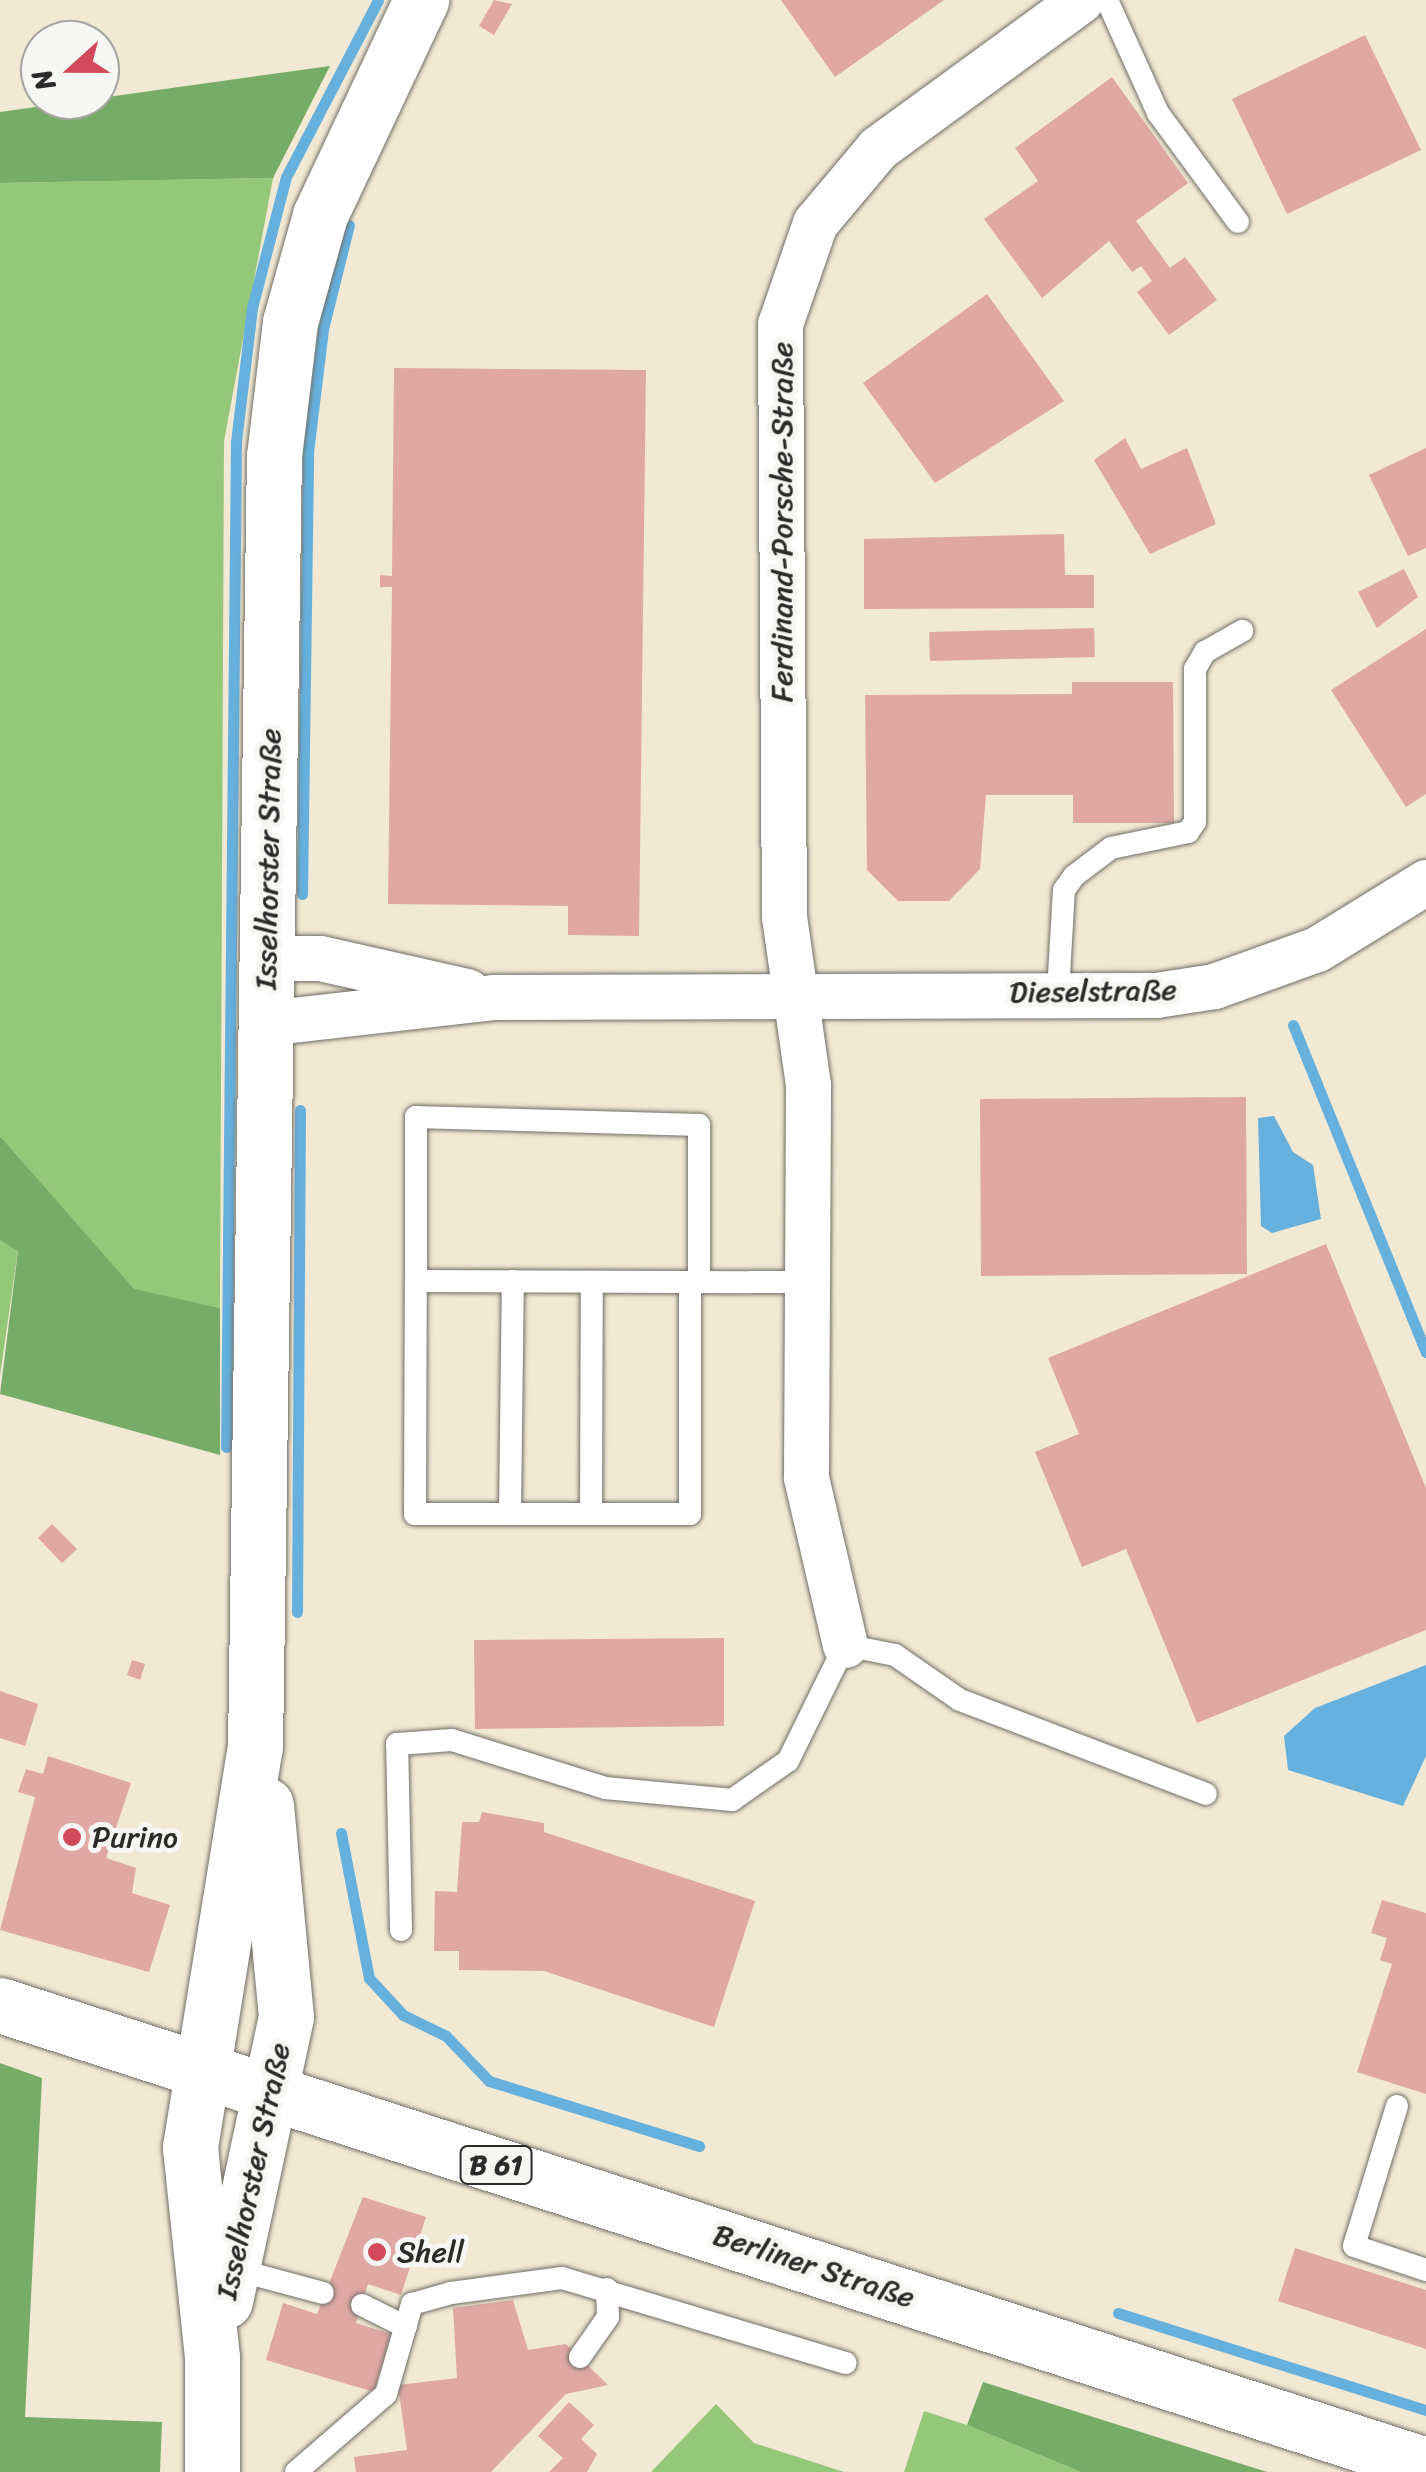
<!DOCTYPE html>
<html>
<head>
<meta charset="utf-8">
<style>
	body { margin:0 }
	#map { position:relative; width:1426px; height:2472px; overflow:hidden; background:#f1e9d4; font-family:Sriracha,sans-serif }
	div>[style] { position:absolute }
	[style*='--x'] { left:calc(var(--x)*1px); top:calc(var(--y)*1px); width:calc(var(--w)*1px); rotate:calc(var(--a)*1deg) }
	.green>* { inset:0; background:#94c778 }
	.forest>* { inset:0; background:#77ac68 }
	.water>* { inset:0; background:#66b0de }
	.stream>* { height:11px; margin:-5.5px; padding:0 5.5px; transform-origin:5.5px; border-radius:5.5px; background:#66b0de }
	.building>* { inset:0; background:#dfa8a4 }
	.roads { filter:drop-shadow(0 0 2px #706e66) drop-shadow(0 0 2px #706e66) }
	.lane>* { height:22px; margin:-11px; padding:0 11px; transform-origin:11px; border-radius:11px; background:#fff }
	.street>* { height:45px; margin:-22.5px; padding:0 22.5px; transform-origin:22.5px; border-radius:22.5px; background:#fff }
	.secondary>* { height:55px; margin:-27.5px; padding:0 27.5px; transform-origin:27.5px; border-radius:27.5px; background:#fff }
	.primary>* { height:55px; margin:-27.5px; padding:0 27.5px; transform-origin:27.5px; border-radius:27.5px; background:#fff }
	.dots>* { width:28px; height:28px; translate:-50% -50%; box-sizing:border-box; border:5px solid #f6f6f2; border-radius:50% }
	span { translate:-50% -50%; white-space:nowrap; text-align:center; line-height:1.15; -webkit-text-stroke:10px #f6f6f2; paint-order:stroke }
	.shield-label span { padding:2px 8px; background:#f6f6f2; border:2px solid; border-radius:8px; -webkit-text-stroke-width:0 }
	.shield-label { font-size:28px; color:#2b2b2b; font-weight:700 }
	.street-label { font-size:30px; color:#2b2b2b }
	.poi-label { font-size:30px; color:#2b2b2b }
	.left { translate:0 -50%; text-align:left }
	.north { position:absolute; left:20px; top:20px; width:100px; height:100px; box-sizing:border-box; background:#f6f6f2; border:2px solid #a5a5a2; border-radius:50%; rotate:249deg; font-size:28px; font-weight:700; line-height:40px; text-align:center; color:#2b2b2b }
	.north::after { content:''; display:block; margin:auto; width:35px; height:45px; background:#d1495b; clip-path:polygon(50% 0,100% 100%,50% 72%,0 100%) }
</style>
</head>
<body>
<div id="map">
	<div class="green">
		<i style="clip-path:polygon(273px 178px,224px 441px,220px 1308px,134px 1290px,0 1136px,0 183px)"></i>
		<i style="clip-path:polygon(0 1240px,18px 1250px,0 1376px)"></i>
		<i style="clip-path:polygon(716px 2404px,754px 2443px,844px 2472px,651px 2472px)"></i>
		<i style="clip-path:polygon(924px 2411px,967px 2425px,1081px 2472px,904px 2472px)"></i>
	</div>
	<div class="forest">
		<i style="clip-path:polygon(330px 66px,273px 178px,0 183px,0 112px)"></i>
		<i style="clip-path:polygon(0 1136px,134px 1289px,220px 1308px,220px 1455px,0 1394px,18px 1251px,0 1240px)"></i>
		<i style="clip-path:polygon(0 2063px,42px 2078px,25px 2417px,162px 2422px,160px 2472px,0 2472px)"></i>
		<i style="clip-path:polygon(983px 2382px,1267px 2472px,1081px 2472px,967px 2425px)"></i>
	</div>
	<div class="water">
		<i style="clip-path:polygon(1274px 1116px,1293px 1152px,1313px 1165px,1321px 1219px,1272px 1233px,1261px 1226px,1258px 1118px)"></i>
		<i style="clip-path:polygon(1426px 1665px,1426px 1756px,1403px 1806px,1288px 1770px,1284px 1736px,1315px 1708px)"></i>
	</div>
	<div class="stream">
		<i style="--x:302;--y:894;--w:442;--a:-89.2"></i>
		<i style="--x:308;--y:452;--w:124;--a:-83"></i>
		<i style="--x:323;--y:329;--w:107;--a:-76"></i>
		<i style="--x:1293;--y:1025;--w:353;--a:67.9"></i>
		<i style="--x:226;--y:1447;--w:1005;--a:-89.43"></i>
		<i style="--x:236;--y:442;--w:135;--a:-83.2"></i>
		<i style="--x:252;--y:308;--w:135;--a:-75.5"></i>
		<i style="--x:286;--y:177;--w:199;--a:-62.5"></i>
		<i style="--x:297;--y:1612;--w:502;--a:-89.66"></i>
		<i style="--x:341;--y:1833;--w:148;--a:79.1"></i>
		<i style="--x:369;--y:1978;--w:50;--a:47.4"></i>
		<i style="--x:403;--y:2015;--w:48;--a:26"></i>
		<i style="--x:446;--y:2036;--w:62;--a:46.3"></i>
		<i style="--x:489;--y:2081;--w:220;--a:17.2"></i>
		<i style="--x:1118;--y:2313;--w:323;--a:17.5"></i>
	</div>
	<div class="building">
		<i style="clip-path:polygon(494px 0,512px 4px,494px 35px,479px 26px)"></i>
		<i style="clip-path:polygon(781px 0,944px 0,835px 77px)"></i>
		<i style="clip-path:polygon(1365px 35px,1421px 150px,1287px 214px,1232px 99px)"></i>
		<i style="clip-path:polygon(1112px 77px,1188px 183px,1136px 221px,1170px 268px,1185px 257px,1217px 300px,1169px 335px,1137px 292px,1152px 281px,1141px 266px,1132px 272px,1109px 241px,1042px 298px,984px 219px,1038px 181px,1015px 148px)"></i>
		<i style="clip-path:polygon(987px 294px,1064px 401px,935px 483px,863px 383px)"></i>
		<i style="clip-path:polygon(394px 368px,646px 370px,639px 936px,568px 935px,568px 906px,388px 904px,392px 587px,380px 587px,380px 575px,392px 576px)"></i>
		<i style="clip-path:polygon(1125px 438px,1141px 469px,1187px 448px,1216px 524px,1150px 554px,1094px 460px)"></i>
		<i style="clip-path:polygon(1426px 448px,1426px 548px,1408px 556px,1369px 475px)"></i>
		<i style="clip-path:polygon(1064px 534px,1065px 575px,1094px 575px,1094px 608px,864px 609px,864px 539px)"></i>
		<i style="clip-path:polygon(1404px 569px,1418px 597px,1377px 628px,1358px 592px)"></i>
		<i style="clip-path:polygon(1094px 628px,1095px 657px,930px 661px,929px 632px)"></i>
		<i style="clip-path:polygon(1426px 629px,1426px 794px,1406px 807px,1331px 690px)"></i>
		<i style="clip-path:polygon(1072px 682px,1173px 682px,1174px 823px,1073px 823px,1073px 795px,986px 795px,980px 869px,949px 901px,898px 901px,867px 870px,865px 695px,1072px 694px)"></i>
		<i style="clip-path:polygon(1246px 1097px,1247px 1274px,981px 1276px,980px 1099px)"></i>
		<i style="clip-path:polygon(1326px 1244px,1426px 1488px,1426px 1630px,1197px 1723px,1126px 1549px,1082px 1567px,1035px 1452px,1079px 1434px,1048px 1358px)"></i>
		<i style="clip-path:polygon(52px 1524px,77px 1549px,62px 1563px,38px 1538px)"></i>
		<i style="clip-path:polygon(724px 1638px,724px 1726px,475px 1729px,474px 1640px)"></i>
		<i style="clip-path:polygon(132px 1660px,145px 1664px,140px 1680px,127px 1675px)"></i>
		<i style="clip-path:polygon(0 1691px,38px 1704px,25px 1746px,0 1738px)"></i>
		<i style="clip-path:polygon(48px 1756px,131px 1783px,106px 1858px,136px 1868px,132px 1893px,170px 1905px,149px 1972px,0 1930px,35px 1797px,18px 1792px,26px 1769px,43px 1774px)"></i>
		<i style="clip-path:polygon(482px 1812px,544px 1823px,544px 1832px,755px 1901px,714px 2027px,544px 1971px,459px 1970px,459px 1951px,434px 1951px,435px 1891px,457px 1892px,462px 1822px,479px 1822px)"></i>
		<i style="clip-path:polygon(1382px 1900px,1426px 1913px,1426px 2094px,1357px 2072px,1392px 1964px,1380px 1960px,1387px 1938px,1371px 1933px)"></i>
		<i style="clip-path:polygon(363px 2197px,426px 2217px,401px 2295px,368px 2284px,356px 2323px,391px 2334px,374px 2392px,266px 2360px,283px 2303px,317px 2314px)"></i>
		<i style="clip-path:polygon(1295px 2248px,1426px 2290px,1426px 2349px,1278px 2301px)"></i>
		<i style="clip-path:polygon(513px 2300px,528px 2350px,566px 2344px,608px 2385px,566px 2394px,491px 2472px,356px 2472px,354px 2457px,407px 2450px,398px 2385px,457px 2378px,453px 2308px)"></i>
		<i style="clip-path:polygon(569px 2402px,594px 2425px,581px 2439px,597px 2454px,587px 2472px,549px 2472px,563px 2458px,538px 2436px)"></i>
	</div>
	<div class="roads">
		<div class="lane">
			<i style="--x:1107;--y:0;--w:124;--a:65.7"></i>
			<i style="--x:1158;--y:113;--w:135;--a:53.7"></i>
			<i style="--x:1058;--y:993;--w:103;--a:-86.7"></i>
			<i style="--x:1064;--y:890;--w:17;--a:-54"></i>
			<i style="--x:1074;--y:876;--w:46;--a:-37.1"></i>
			<i style="--x:1111;--y:848;--w:79;--a:-11.7"></i>
			<i style="--x:1188;--y:832;--w:12;--a:-55"></i>
			<i style="--x:1195;--y:822;--w:153;--a:-90"></i>
			<i style="--x:1195;--y:669;--w:20;--a:-60"></i>
			<i style="--x:1205;--y:652;--w:43;--a:-29.6"></i>
			<i style="--x:416;--y:1281;--w:164;--a:-90"></i>
			<i style="--x:416;--y:1117;--w:283;--a:1.6"></i>
			<i style="--x:699;--y:1125;--w:157;--a:90"></i>
			<i style="--x:690;--y:1282;--w:232;--a:90"></i>
			<i style="--x:690;--y:1514;--w:275;--a:180"></i>
			<i style="--x:415;--y:1514;--w:233;--a:-89.8"></i>
			<i style="--x:416;--y:1281;--w:336;--a:0.2"></i>
			<i style="--x:752;--y:1282;--w:56;--a:0"></i>
			<i style="--x:510;--y:1514;--w:233;--a:-89.3"></i>
			<i style="--x:591;--y:1514;--w:232;--a:-89.8"></i>
			<i style="--x:401;--y:1930;--w:186;--a:-91.2"></i>
			<i style="--x:397;--y:1744;--w:55;--a:-4.2"></i>
			<i style="--x:452;--y:1740;--w:160;--a:17.4"></i>
			<i style="--x:605;--y:1788;--w:128;--a:5.4"></i>
			<i style="--x:732;--y:1800;--w:68;--a:-34.9"></i>
			<i style="--x:788;--y:1761;--w:129;--a:-63.8"></i>
			<i style="--x:845;--y:1645;--w:51;--a:11.3"></i>
			<i style="--x:895;--y:1655;--w:79;--a:34.7"></i>
			<i style="--x:960;--y:1700;--w:263;--a:20.9"></i>
			<i style="--x:1397;--y:2106;--w:146;--a:107.1"></i>
			<i style="--x:1354;--y:2246;--w:76;--a:18.4"></i>
			<i style="--x:230;--y:2268;--w:96;--a:15"></i>
			<i style="--x:362;--y:2305;--w:49;--a:26.6"></i>
			<i style="--x:580;--y:2357;--w:49;--a:-55"></i>
			<i style="--x:608;--y:2317;--w:28;--a:-92"></i>
			<i style="--x:296;--y:2472;--w:119;--a:-40.9"></i>
			<i style="--x:386;--y:2394;--w:94;--a:-73.9"></i>
			<i style="--x:412;--y:2304;--w:41;--a:-15.8"></i>
			<i style="--x:451;--y:2293;--w:112;--a:-7.7"></i>
			<i style="--x:562;--y:2278;--w:296;--a:16.7"></i>
		</div>
		<div class="street">
			<i style="--x:267;--y:958;--w:53;--a:0"></i>
			<i style="--x:320;--y:958;--w:151;--a:12.7"></i>
			<i style="--x:266;--y:1023;--w:228;--a:-6.5"></i>
			<i style="--x:493;--y:997;--w:663;--a:-0.17"></i>
			<i style="--x:1156;--y:995;--w:59;--a:-8.8"></i>
			<i style="--x:1214;--y:986;--w:109;--a:-19.8"></i>
			<i style="--x:1317;--y:949;--w:128;--a:-31.6"></i>
			<i style="--x:845;--y:1645;--w:172;--a:-103.1"></i>
			<i style="--x:806;--y:1477;--w:392;--a:-89.7"></i>
			<i style="--x:808;--y:1085;--w:170;--a:-98.1"></i>
			<i style="--x:784;--y:917;--w:593;--a:-90.39"></i>
			<i style="--x:780;--y:324;--w:107;--a:-70.9"></i>
			<i style="--x:815;--y:223;--w:98;--a:-50"></i>
			<i style="--x:878;--y:148;--w:251;--a:-36.1"></i>
		</div>
		<div class="secondary">
			<i style="--x:225;--y:2301;--w:290;--a:-77.9"></i>
			<i style="--x:286;--y:2017;--w:213;--a:-95.4"></i>
			<i style="--x:212;--y:2472;--w:115;--a:-90"></i>
			<i style="--x:212;--y:2357;--w:211;--a:-96"></i>
			<i style="--x:190;--y:2147;--w:405;--a:-80.8"></i>
			<i style="--x:255;--y:1747;--w:1291;--a:-89.16"></i>
			<i style="--x:274;--y:456;--w:135;--a:-83.2"></i>
			<i style="--x:290;--y:322;--w:111;--a:-74.3"></i>
			<i style="--x:320;--y:215;--w:238;--a:-64.8"></i>
		</div>
		<div class="primary">
			<i style="--x:0;--y:2005;--w:1498;--a:17.88"></i>
		</div>
	</div>
	<div class="dots">
		<i style="left:72px;top:1837px;background:#d1495b"></i>
		<i style="left:377px;top:2252px;background:#d1495b"></i>
	</div>
	<div class="shield-label">
		<span style="left:496px;top:2165px">B 61</span>
	</div>
	<div class="street-label">
		<span style="left:782px;top:522px;rotate:-90deg">Ferdinand-Porsche-Straße</span>
		<span style="left:268px;top:859px;rotate:-89deg">Isselhorster Straße</span>
		<span style="left:1093px;top:991px;rotate:-1deg">Dieselstraße</span>
		<span style="left:253px;top:2171px;rotate:-78deg">Isselhorster Straße</span>
		<span style="left:814px;top:2266px;rotate:18deg">Berliner Straße</span>
	</div>
	<div class="poi-label">
		<span class="left" style="left:92px;top:1837px">Purino</span>
		<span class="left" style="left:397px;top:2252px">Shell</span>
	</div>
	<div class="north">N</div>
</div>
</body>
</html>
